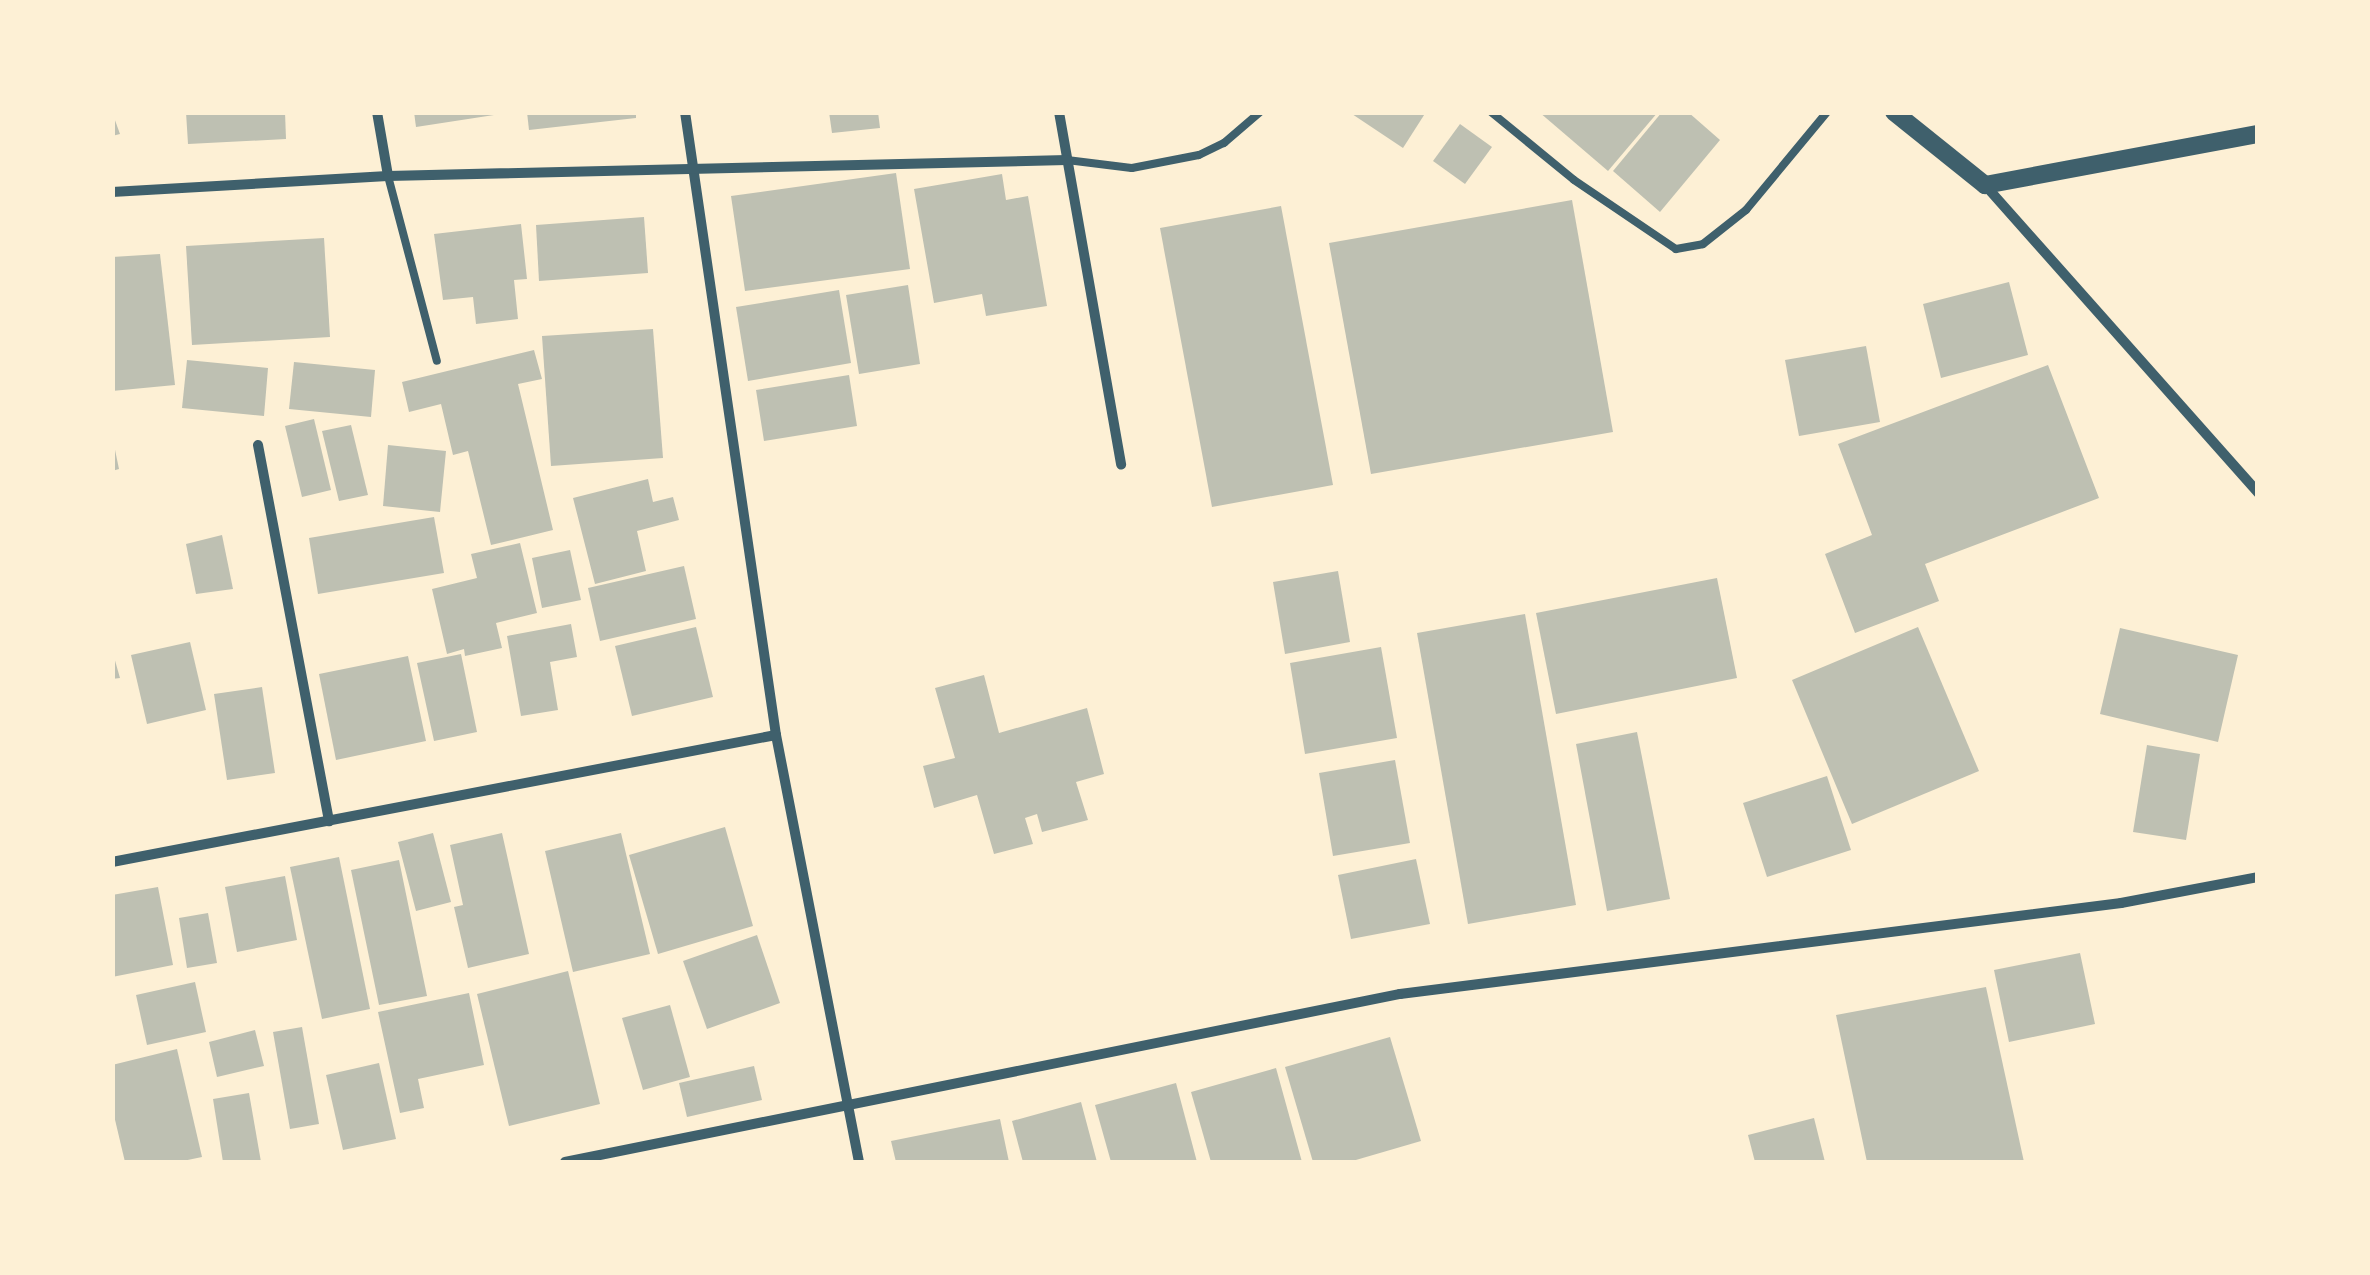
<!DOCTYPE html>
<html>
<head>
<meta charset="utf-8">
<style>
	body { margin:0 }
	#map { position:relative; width:2370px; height:1275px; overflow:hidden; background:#fdf0d5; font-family:"Sofia Sans Condensed",sans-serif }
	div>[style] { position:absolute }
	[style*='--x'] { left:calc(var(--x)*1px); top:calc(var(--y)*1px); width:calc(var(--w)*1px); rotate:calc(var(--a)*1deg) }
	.building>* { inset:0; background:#bec0b2 }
	.service>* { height:8px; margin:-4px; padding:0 4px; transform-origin:4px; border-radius:4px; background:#3f606c }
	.minor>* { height:10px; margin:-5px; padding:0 5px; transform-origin:5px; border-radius:5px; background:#3f606c }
	.tertiary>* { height:18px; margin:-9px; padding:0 9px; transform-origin:9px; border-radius:9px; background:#3f606c }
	span { translate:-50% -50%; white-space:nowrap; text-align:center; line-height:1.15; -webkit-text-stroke:9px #fdf0d5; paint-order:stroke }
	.frame { position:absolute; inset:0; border:115px solid #fdf0d5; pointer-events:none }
</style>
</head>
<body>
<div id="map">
	<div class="building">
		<i style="clip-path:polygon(112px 112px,120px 134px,112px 136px)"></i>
		<i style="clip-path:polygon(186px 112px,285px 112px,286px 139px,188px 144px)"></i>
		<i style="clip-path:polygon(414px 112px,494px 112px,494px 115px,416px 127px)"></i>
		<i style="clip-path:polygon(527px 112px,636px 112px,636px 118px,529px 130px)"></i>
		<i style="clip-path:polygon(829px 112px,878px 112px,880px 128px,832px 133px)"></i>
		<i style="clip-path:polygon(1349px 112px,1426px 112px,1403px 148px)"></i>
		<i style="clip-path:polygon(1539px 112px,1658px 112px,1608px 171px)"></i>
		<i style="clip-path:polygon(1662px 112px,1688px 112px,1720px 140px,1660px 212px,1613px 171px)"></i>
		<i style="clip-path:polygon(1460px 124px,1492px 147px,1465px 184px,1433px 161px)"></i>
		<i style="clip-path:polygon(896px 173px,910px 269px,745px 291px,731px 196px)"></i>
		<i style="clip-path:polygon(1002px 174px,1006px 200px,1028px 196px,1047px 306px,986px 316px,982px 294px,934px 303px,914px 189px)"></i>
		<i style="clip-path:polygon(1572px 200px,1613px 432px,1371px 474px,1329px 243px)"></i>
		<i style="clip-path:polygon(1281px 206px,1333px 485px,1212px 507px,1160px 228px)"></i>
		<i style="clip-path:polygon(644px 217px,648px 273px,539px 281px,536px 225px)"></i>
		<i style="clip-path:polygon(521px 224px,527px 279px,514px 280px,518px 319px,476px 324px,473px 297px,443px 300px,434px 234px)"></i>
		<i style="clip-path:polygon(324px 238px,330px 337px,192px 345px,186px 246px)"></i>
		<i style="clip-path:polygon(160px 254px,175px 385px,112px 391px,112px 257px)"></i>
		<i style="clip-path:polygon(2009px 282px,2028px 355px,1941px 378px,1923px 304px)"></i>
		<i style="clip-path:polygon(908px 285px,920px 364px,859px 374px,846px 295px)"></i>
		<i style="clip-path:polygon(839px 290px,851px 363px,748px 381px,736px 307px)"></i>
		<i style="clip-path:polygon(653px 329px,663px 458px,551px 466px,542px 336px)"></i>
		<i style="clip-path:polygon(1866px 346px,1880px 422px,1799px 436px,1785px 360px)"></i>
		<i style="clip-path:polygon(534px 350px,542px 379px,518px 384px,553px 530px,491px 545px,468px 451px,453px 455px,441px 404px,409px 412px,402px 382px)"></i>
		<i style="clip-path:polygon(187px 360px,268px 368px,264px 416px,182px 408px)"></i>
		<i style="clip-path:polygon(294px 362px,375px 370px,371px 417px,289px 409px)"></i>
		<i style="clip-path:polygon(2048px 365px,2099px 498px,1925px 564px,1939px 601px,1855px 633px,1825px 554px,1872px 535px,1838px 444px)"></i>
		<i style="clip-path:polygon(849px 375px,857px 426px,764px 441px,756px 390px)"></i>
		<i style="clip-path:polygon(314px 419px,331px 490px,302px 497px,285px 426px)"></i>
		<i style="clip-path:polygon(351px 425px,368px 495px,339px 501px,322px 431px)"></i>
		<i style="clip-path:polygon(114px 445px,119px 469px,112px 471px,112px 446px)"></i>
		<i style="clip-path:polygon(388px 445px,446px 451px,440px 512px,383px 506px)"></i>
		<i style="clip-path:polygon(648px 479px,653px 502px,673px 497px,679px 520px,637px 531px,646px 571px,595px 584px,573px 498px)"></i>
		<i style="clip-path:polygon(434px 517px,444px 573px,318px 594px,309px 538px)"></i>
		<i style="clip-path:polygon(222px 535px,233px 589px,196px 594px,186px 544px)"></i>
		<i style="clip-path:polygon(520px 543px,537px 613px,496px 623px,502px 648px,465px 656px,464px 649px,447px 654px,432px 589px,477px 578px,471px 554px)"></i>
		<i style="clip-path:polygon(570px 550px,581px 600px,542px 608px,532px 558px)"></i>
		<i style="clip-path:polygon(684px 566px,696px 619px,600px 641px,588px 588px)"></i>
		<i style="clip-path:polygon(1338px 571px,1350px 642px,1285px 654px,1273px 582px)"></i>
		<i style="clip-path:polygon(1717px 578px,1737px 678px,1556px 714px,1536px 613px)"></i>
		<i style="clip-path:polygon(1525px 614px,1576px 905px,1468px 924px,1417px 633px)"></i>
		<i style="clip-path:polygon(571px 624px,577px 657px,550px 662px,558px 710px,521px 716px,507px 636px)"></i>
		<i style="clip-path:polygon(696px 627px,713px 697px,632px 716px,615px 646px)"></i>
		<i style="clip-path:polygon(1918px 627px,1979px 771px,1852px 824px,1792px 680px)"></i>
		<i style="clip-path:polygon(2120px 628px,2238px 655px,2218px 742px,2100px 714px)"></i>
		<i style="clip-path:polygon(190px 642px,206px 710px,147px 724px,131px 655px)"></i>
		<i style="clip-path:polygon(1381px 647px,1397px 738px,1305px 754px,1290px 663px)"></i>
		<i style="clip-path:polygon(112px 650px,120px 678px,112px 679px)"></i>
		<i style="clip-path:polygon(461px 654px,477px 732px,434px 741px,417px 663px)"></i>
		<i style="clip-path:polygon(408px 656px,426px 741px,336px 760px,319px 674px)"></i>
		<i style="clip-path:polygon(984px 675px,999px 733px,1087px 708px,1104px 774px,1076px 782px,1088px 820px,1042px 832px,1037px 814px,1025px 818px,1033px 844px,994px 854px,977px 795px,934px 808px,923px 766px,955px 758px,935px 688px)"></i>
		<i style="clip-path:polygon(262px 687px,275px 773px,227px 780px,214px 694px)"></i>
		<i style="clip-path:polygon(1637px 732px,1670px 899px,1607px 911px,1576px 744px)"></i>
		<i style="clip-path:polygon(2147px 745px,2200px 754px,2186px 840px,2133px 832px)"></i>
		<i style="clip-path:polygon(1395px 760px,1410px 843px,1333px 856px,1319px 773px)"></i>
		<i style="clip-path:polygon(1827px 776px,1851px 850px,1767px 877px,1743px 803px)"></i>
		<i style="clip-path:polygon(725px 827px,753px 926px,658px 954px,629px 855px)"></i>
		<i style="clip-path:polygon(433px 833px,451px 902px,416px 911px,398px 842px)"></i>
		<i style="clip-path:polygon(502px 833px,529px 954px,468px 968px,454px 907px,463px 905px,450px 845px)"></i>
		<i style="clip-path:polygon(621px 833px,650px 954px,573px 972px,545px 851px)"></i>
		<i style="clip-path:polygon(339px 857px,370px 1009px,322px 1019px,290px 867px)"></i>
		<i style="clip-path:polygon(1416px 859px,1430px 924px,1351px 939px,1338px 875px)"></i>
		<i style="clip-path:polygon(399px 860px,427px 996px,379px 1005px,351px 870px)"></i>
		<i style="clip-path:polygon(285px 876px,297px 940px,237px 952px,225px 887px)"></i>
		<i style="clip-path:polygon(158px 887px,173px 965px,112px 977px,112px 895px)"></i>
		<i style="clip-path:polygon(208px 913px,217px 963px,187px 968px,179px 918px)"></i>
		<i style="clip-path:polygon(757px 935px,780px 1003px,707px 1029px,683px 961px)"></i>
		<i style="clip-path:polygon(2080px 953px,2095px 1024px,2009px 1042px,1994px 970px)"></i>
		<i style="clip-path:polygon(568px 971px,600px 1104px,509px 1126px,477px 994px)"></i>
		<i style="clip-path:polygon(195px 982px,206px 1032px,147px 1045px,136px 995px)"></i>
		<i style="clip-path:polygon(1986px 987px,2024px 1162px,1867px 1162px,1836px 1015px)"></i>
		<i style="clip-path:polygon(469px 993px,484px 1065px,418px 1079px,424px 1108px,400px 1113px,378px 1012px)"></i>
		<i style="clip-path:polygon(670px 1005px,690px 1077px,643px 1090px,622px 1018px)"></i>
		<i style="clip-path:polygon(302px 1027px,319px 1124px,290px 1129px,273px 1032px)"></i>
		<i style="clip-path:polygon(255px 1030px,264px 1066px,217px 1077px,209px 1042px)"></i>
		<i style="clip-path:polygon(1390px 1037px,1421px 1141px,1349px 1162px,1313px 1162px,1285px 1067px)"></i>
		<i style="clip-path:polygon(177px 1049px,202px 1157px,178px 1162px,125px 1162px,112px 1107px,112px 1065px)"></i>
		<i style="clip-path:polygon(379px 1063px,396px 1139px,343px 1150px,326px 1075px)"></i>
		<i style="clip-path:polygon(754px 1066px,762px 1100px,687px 1117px,679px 1083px)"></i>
		<i style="clip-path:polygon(1276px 1068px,1302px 1162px,1211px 1162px,1191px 1092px)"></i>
		<i style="clip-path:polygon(1176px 1083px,1197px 1162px,1111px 1162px,1095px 1105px)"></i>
		<i style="clip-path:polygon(249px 1093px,261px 1162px,223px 1162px,213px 1099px)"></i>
		<i style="clip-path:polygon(1081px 1102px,1097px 1162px,1023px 1162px,1012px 1121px)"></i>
		<i style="clip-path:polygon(1814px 1118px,1825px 1162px,1755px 1162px,1748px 1135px)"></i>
		<i style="clip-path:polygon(1000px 1119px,1009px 1162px,896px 1162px,891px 1141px)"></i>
	</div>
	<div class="service">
		<i style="--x:1491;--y:112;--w:107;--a:39.3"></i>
		<i style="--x:1574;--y:180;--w:123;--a:34.1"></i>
		<i style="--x:1676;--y:249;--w:27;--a:-10"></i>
		<i style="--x:1703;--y:244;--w:55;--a:-38.3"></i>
		<i style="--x:1746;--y:210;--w:127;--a:-50.4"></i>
		<i style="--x:1067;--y:160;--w:65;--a:7"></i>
		<i style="--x:1132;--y:168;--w:68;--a:-11"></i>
		<i style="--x:1199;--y:155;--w:28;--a:-26"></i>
		<i style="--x:1224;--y:143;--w:48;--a:-40.7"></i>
		<i style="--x:388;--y:176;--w:191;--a:75.2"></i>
	</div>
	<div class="minor">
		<i style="--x:377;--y:112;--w:65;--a:80.2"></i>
		<i style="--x:685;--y:112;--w:630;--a:81.69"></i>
		<i style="--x:776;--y:735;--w:435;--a:79"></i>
		<i style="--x:1059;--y:112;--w:358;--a:80"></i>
		<i style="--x:1985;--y:185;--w:412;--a:48.4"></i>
		<i style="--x:112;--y:192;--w:276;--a:-3.3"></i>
		<i style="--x:388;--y:176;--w:679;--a:-1.35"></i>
		<i style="--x:258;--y:445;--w:383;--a:79.3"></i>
		<i style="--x:112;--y:862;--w:676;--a:-10.83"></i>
		<i style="--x:565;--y:1162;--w:852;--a:-11.38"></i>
		<i style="--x:1400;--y:994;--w:727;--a:-7.19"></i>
		<i style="--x:2121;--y:903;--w:139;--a:-10.7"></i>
	</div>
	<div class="tertiary">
		<i style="--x:1894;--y:112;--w:117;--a:38.7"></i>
		<i style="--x:1985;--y:185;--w:278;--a:-10.6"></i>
	</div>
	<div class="frame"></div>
</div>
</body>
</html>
